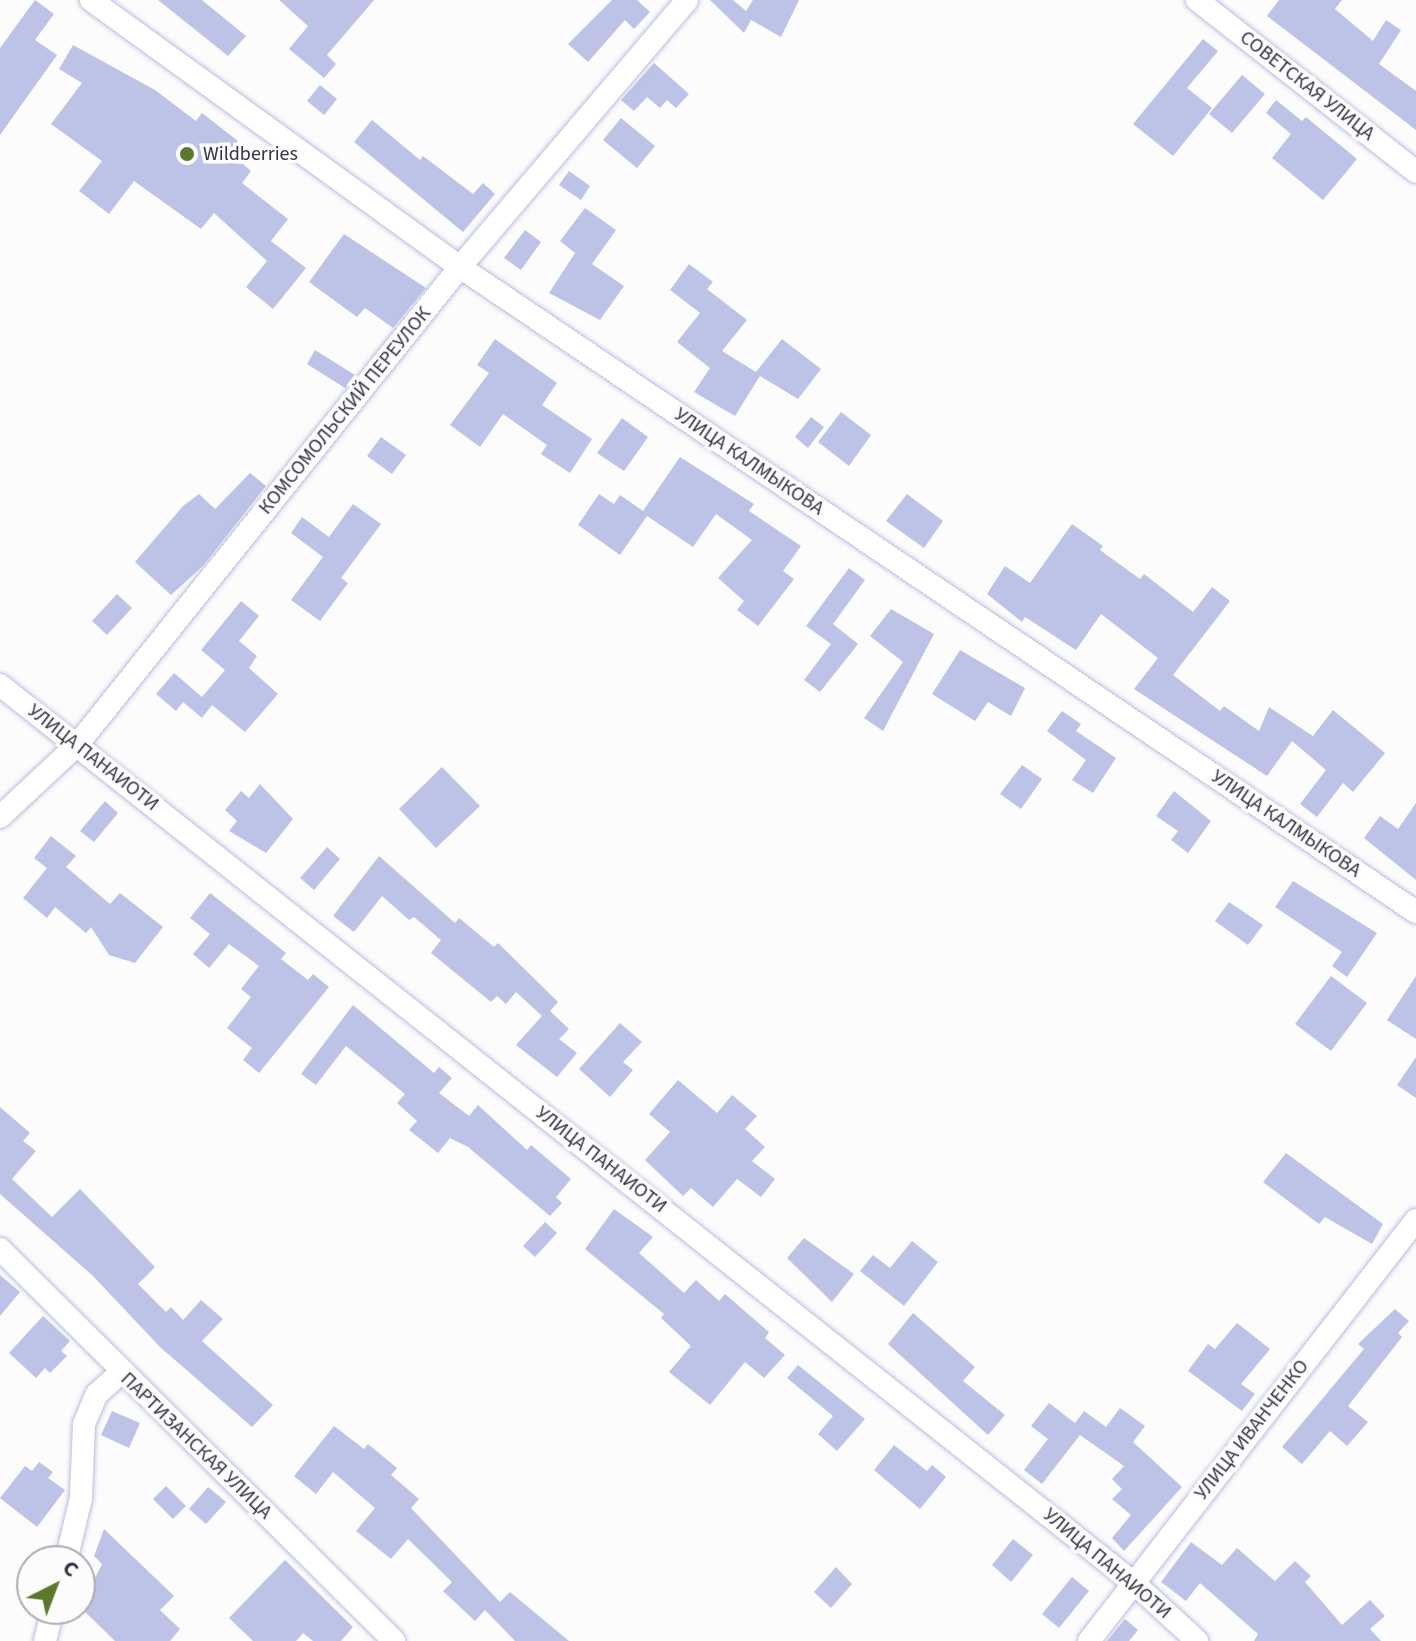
<!DOCTYPE html>
<html>
<head>
<meta charset="utf-8">
<style>
	body { margin:0 }
	#map { position:relative; width:1416px; height:1641px; overflow:hidden; background:#fcfcfc; font-family:"Source Sans 3",sans-serif }
	div>[style] { position:absolute }
	[style*='--x'] { left:calc(var(--x)*1px); top:calc(var(--y)*1px); width:calc(var(--w)*1px); rotate:calc(var(--a)*1deg) }
	.building>* { inset:0; background:#bdc3e6 }
	.roads { filter:drop-shadow(0 0 2px #b8bee1) drop-shadow(0 0 2px #b8bee1) }
	.minor>* { height:22px; margin:-11px; padding:0 11px; transform-origin:11px; border-radius:11px; background:#fff }
	.dots>* { width:22px; height:22px; translate:-50% -50%; box-sizing:border-box; border:4px solid #fcfcfc; border-radius:50% }
	span { translate:-50% -50%; white-space:nowrap; text-align:center; line-height:1.15; -webkit-text-stroke:7px #fcfcfc; paint-order:stroke }
	.street-label { font-size:20px; color:#333543 }
	.poi-label { font-size:20px; color:#333543 }
	.left { translate:0 -50%; text-align:left }
	.north { position:absolute; left:16px; top:1545px; width:80px; height:80px; box-sizing:border-box; background:#fcfcfc; border:2px solid #acacb2; border-radius:50%; rotate:42deg; font-size:22px; font-weight:700; line-height:32px; text-align:center; color:#333543 }
	.north::after { content:''; display:block; margin:auto; width:28px; height:36px; background:#5b782d; clip-path:polygon(50% 0,100% 100%,50% 72%,0 100%) }
</style>
</head>
<body>
<div id="map">
	<div class="building">
		<i style="clip-path:polygon(35px 0,54px 14px,35px 40px,57px 55px,0 135px,0 48px)"></i>
		<i style="clip-path:polygon(158px 0,202px 0,246px 36px,228px 56px)"></i>
		<i style="clip-path:polygon(279px 0,374px 0,327px 55px,336px 64px,324px 78px,289px 49px,308px 26px)"></i>
		<i style="clip-path:polygon(612px 0,637px 0,650px 12px,634px 29px,625px 20px,588px 62px,568px 44px)"></i>
		<i style="clip-path:polygon(710px 0,733px 0,746px 11px,753px 0,799px 0,781px 37px,751px 20px,744px 33px)"></i>
		<i style="clip-path:polygon(1279px 0,1342px 0,1335px 9px,1373px 41px,1386px 20px,1401px 30px,1379px 64px,1416px 91px,1416px 130px,1267px 16px)"></i>
		<i style="clip-path:polygon(1203px 39px,1218px 51px,1187px 88px,1212px 108px,1173px 156px,1133px 124px)"></i>
		<i style="clip-path:polygon(73px 45px,155px 90px,196px 121px,202px 113px,238px 141px,229px 152px,251px 171px,242px 183px,288px 219px,271px 241px,306px 268px,273px 309px,246px 287px,267px 261px,214px 213px,201px 229px,134px 181px,109px 214px,79px 191px,102px 161px,51px 124px,82px 83px,59px 69px)"></i>
		<i style="clip-path:polygon(654px 63px,689px 94px,676px 108px,667px 100px,660px 108px,647px 97px,634px 111px,621px 100px)"></i>
		<i style="clip-path:polygon(1242px 75px,1265px 94px,1232px 133px,1209px 114px)"></i>
		<i style="clip-path:polygon(320px 85px,337px 99px,324px 115px,307px 101px)"></i>
		<i style="clip-path:polygon(1276px 100px,1302px 121px,1306px 117px,1357px 159px,1323px 200px,1272px 158px,1291px 134px,1266px 113px)"></i>
		<i style="clip-path:polygon(621px 118px,655px 146px,637px 168px,603px 140px)"></i>
		<i style="clip-path:polygon(372px 120px,420px 160px,423px 156px,473px 194px,483px 183px,495px 194px,463px 232px,354px 142px)"></i>
		<i style="clip-path:polygon(569px 171px,590px 186px,581px 200px,559px 185px)"></i>
		<i style="clip-path:polygon(585px 208px,616px 230px,592px 264px,624px 286px,600px 320px,549px 293px,575px 253px,560px 241px)"></i>
		<i style="clip-path:polygon(525px 230px,541px 242px,521px 270px,504px 258px)"></i>
		<i style="clip-path:polygon(344px 234px,426px 288px,393px 328px,365px 308px,357px 317px,309px 282px)"></i>
		<i style="clip-path:polygon(689px 264px,713px 282px,707px 289px,747px 320px,722px 351px,756px 372px,782px 339px,821px 369px,798px 399px,760px 376px,735px 416px,694px 392px,710px 368px,677px 342px,700px 313px,670px 290px)"></i>
		<i style="clip-path:polygon(495px 339px,557px 383px,542px 405px,592px 439px,570px 473px,541px 454px,547px 445px,503px 414px,480px 447px,450px 425px,489px 373px,477px 365px)"></i>
		<i style="clip-path:polygon(315px 350px,355px 375px,345px 388px,307px 364px)"></i>
		<i style="clip-path:polygon(841px 412px,871px 435px,849px 466px,818px 442px)"></i>
		<i style="clip-path:polygon(811px 417px,824px 427px,808px 448px,795px 437px)"></i>
		<i style="clip-path:polygon(622px 418px,648px 437px,624px 471px,597px 453px)"></i>
		<i style="clip-path:polygon(381px 437px,406px 455px,392px 474px,367px 456px)"></i>
		<i style="clip-path:polygon(680px 457px,754px 504px,749px 511px,801px 546px,783px 571px,794px 579px,758px 626px,737px 610px,744px 601px,718px 578px,752px 540px,716px 514px,693px 547px,647px 516px,620px 555px,578px 525px,599px 494px,614px 504px,620px 495px,643px 511px)"></i>
		<i style="clip-path:polygon(250px 473px,266px 486px,203px 566px,171px 595px,135px 562px,183px 506px,199px 494px,215px 509px)"></i>
		<i style="clip-path:polygon(907px 494px,943px 521px,924px 548px,886px 521px)"></i>
		<i style="clip-path:polygon(353px 504px,381px 524px,341px 578px,348px 583px,320px 621px,291px 600px,323px 557px,291px 533px,302px 517px,329px 537px)"></i>
		<i style="clip-path:polygon(1072px 524px,1103px 546px,1100px 550px,1140px 579px,1144px 574px,1193px 612px,1212px 587px,1230px 601px,1173px 675px,1220px 711px,1224px 706px,1259px 731px,1269px 707px,1313px 736px,1333px 710px,1385px 753px,1353px 792px,1343px 783px,1317px 817px,1300px 804px,1326px 770px,1292px 741px,1267px 776px,1134px 689px,1158px 658px,1101px 614px,1076px 650px,1025px 617px,1022px 622px,987px 594px,1005px 566px,1030px 583px)"></i>
		<i style="clip-path:polygon(849px 568px,865px 580px,833px 624px,858px 644px,820px 692px,804px 680px,831px 644px,806px 626px)"></i>
		<i style="clip-path:polygon(117px 594px,132px 608px,107px 635px,92px 621px)"></i>
		<i style="clip-path:polygon(241px 601px,259px 616px,239px 641px,257px 656px,249px 668px,278px 694px,245px 732px,212px 705px,202px 718px,183px 702px,176px 711px,156px 694px,174px 673px,202px 697px,225px 670px,201px 650px)"></i>
		<i style="clip-path:polygon(891px 609px,934px 634px,883px 731px,864px 718px,903px 662px,870px 636px)"></i>
		<i style="clip-path:polygon(960px 650px,1025px 688px,1011px 716px,988px 702px,975px 721px,932px 694px)"></i>
		<i style="clip-path:polygon(1062px 711px,1081px 724px,1076px 731px,1116px 758px,1093px 793px,1072px 780px,1086px 760px,1047px 731px)"></i>
		<i style="clip-path:polygon(1022px 765px,1042px 779px,1021px 809px,1000px 794px)"></i>
		<i style="clip-path:polygon(442px 767px,480px 806px,436px 848px,399px 809px)"></i>
		<i style="clip-path:polygon(260px 784px,293px 819px,266px 853px,229px 831px,237px 821px,225px 810px,241px 791px,249px 798px)"></i>
		<i style="clip-path:polygon(1174px 791px,1211px 821px,1188px 853px,1171px 840px,1178px 831px,1156px 816px)"></i>
		<i style="clip-path:polygon(105px 801px,118px 813px,94px 842px,80px 831px)"></i>
		<i style="clip-path:polygon(1416px 803px,1416px 880px,1364px 838px,1380px 816px,1398px 829px)"></i>
		<i style="clip-path:polygon(51px 836px,76px 856px,66px 867px,110px 904px,120px 893px,163px 927px,135px 963px,109px 955px,91px 927px,86px 933px,55px 907px,47px 918px,23px 898px,47px 868px,34px 858px)"></i>
		<i style="clip-path:polygon(327px 847px,340px 859px,314px 890px,300px 878px)"></i>
		<i style="clip-path:polygon(379px 856px,455px 923px,459px 918px,494px 947px,498px 943px,558px 1002px,550px 1011px,569px 1029px,559px 1039px,577px 1053px,557px 1077px,516px 1045px,542px 1016px,516px 992px,506px 1004px,497px 996px,491px 1002px,431px 953px,441px 940px,414px 917px,409px 920px,382px 896px,354px 932px,333px 916px)"></i>
		<i style="clip-path:polygon(1293px 881px,1377px 933px,1347px 977px,1332px 966px,1342px 952px,1275px 907px)"></i>
		<i style="clip-path:polygon(210px 893px,286px 953px,281px 959px,308px 980px,313px 974px,329px 987px,259px 1073px,243px 1060px,252px 1048px,227px 1028px,251px 997px,241px 989px,259px 966px,229px 944px,209px 968px,193px 954px,210px 934px,190px 918px)"></i>
		<i style="clip-path:polygon(1229px 902px,1263px 925px,1248px 945px,1215px 921px)"></i>
		<i style="clip-path:polygon(1331px 976px,1367px 1003px,1331px 1051px,1295px 1024px)"></i>
		<i style="clip-path:polygon(1416px 976px,1416px 1039px,1387px 1020px)"></i>
		<i style="clip-path:polygon(353px 1005px,434px 1073px,439px 1067px,452px 1078px,439px 1093px,469px 1116px,478px 1105px,527px 1150px,531px 1145px,571px 1179px,556px 1197px,562px 1203px,550px 1216px,468px 1147px,450px 1138px,438px 1153px,409px 1130px,417px 1121px,397px 1103px,405px 1094px,346px 1046px,316px 1085px,301px 1074px)"></i>
		<i style="clip-path:polygon(620px 1023px,642px 1042px,623px 1062px,633px 1070px,610px 1097px,579px 1069px)"></i>
		<i style="clip-path:polygon(1416px 1057px,1416px 1098px,1397px 1085px)"></i>
		<i style="clip-path:polygon(678px 1080px,717px 1113px,732px 1095px,757px 1116px,745px 1129px,765px 1147px,752px 1161px,775px 1179px,761px 1197px,737px 1179px,713px 1207px,691px 1188px,683px 1196px,645px 1160px,670px 1132px,649px 1114px)"></i>
		<i style="clip-path:polygon(0 1107px,30px 1133px,23px 1141px,36px 1151px,12px 1179px,52px 1217px,80px 1189px,155px 1267px,138px 1284px,166px 1312px,171px 1307px,183px 1320px,201px 1300px,223px 1319px,202px 1341px,273px 1405px,252px 1427px,160px 1347px,93px 1276px,0 1194px)"></i>
		<i style="clip-path:polygon(1286px 1153px,1383px 1224px,1372px 1244px,1325px 1217px,1319px 1224px,1263px 1182px)"></i>
		<i style="clip-path:polygon(614px 1209px,653px 1237px,639px 1253px,684px 1293px,696px 1280px,719px 1301px,725px 1294px,769px 1332px,765px 1338px,785px 1355px,764px 1378px,745px 1362px,710px 1405px,669px 1372px,691px 1346px,661px 1318px,664px 1314px,585px 1249px)"></i>
		<i style="clip-path:polygon(545px 1222px,557px 1233px,535px 1257px,523px 1246px)"></i>
		<i style="clip-path:polygon(804px 1238px,854px 1274px,832px 1302px,787px 1258px)"></i>
		<i style="clip-path:polygon(912px 1241px,938px 1262px,904px 1306px,860px 1271px,873px 1255px,890px 1268px)"></i>
		<i style="clip-path:polygon(0 1275px,20px 1292px,0 1316px)"></i>
		<i style="clip-path:polygon(1395px 1309px,1409px 1321px,1398px 1333px,1402px 1337px,1348px 1406px,1368px 1422px,1347px 1446px,1330px 1431px,1302px 1464px,1282px 1447px,1364px 1349px,1358px 1344px)"></i>
		<i style="clip-path:polygon(913px 1313px,975px 1367px,963px 1381px,1005px 1415px,988px 1435px,888px 1344px)"></i>
		<i style="clip-path:polygon(43px 1316px,70px 1341px,61px 1351px,67px 1356px,50px 1373px,45px 1368px,36px 1378px,9px 1353px)"></i>
		<i style="clip-path:polygon(1237px 1323px,1270px 1349px,1241px 1384px,1255px 1394px,1242px 1411px,1188px 1371px,1208px 1344px,1215px 1349px)"></i>
		<i style="clip-path:polygon(798px 1365px,865px 1419px,837px 1451px,818px 1434px,833px 1416px,787px 1378px)"></i>
		<i style="clip-path:polygon(1049px 1403px,1075px 1423px,1084px 1411px,1106px 1427px,1120px 1408px,1145px 1426px,1133px 1442px,1182px 1487px,1124px 1551px,1112px 1538px,1131px 1515px,1112px 1499px,1122px 1489px,1112px 1479px,1124px 1466px,1080px 1435px,1042px 1484px,1024px 1470px,1048px 1439px,1031px 1426px)"></i>
		<i style="clip-path:polygon(112px 1411px,140px 1423px,129px 1448px,101px 1435px)"></i>
		<i style="clip-path:polygon(334px 1426px,364px 1449px,368px 1444px,397px 1468px,391px 1475px,419px 1499px,411px 1508px,500px 1602px,510px 1592px,569px 1641px,515px 1641px,485px 1610px,475px 1621px,443px 1591px,452px 1582px,408px 1539px,391px 1559px,356px 1531px,375px 1508px,333px 1472px,316px 1494px,294px 1476px)"></i>
		<i style="clip-path:polygon(894px 1445px,927px 1471px,932px 1465px,946px 1477px,920px 1509px,874px 1470px)"></i>
		<i style="clip-path:polygon(39px 1462px,53px 1472px,48px 1478px,65px 1490px,37px 1527px,0 1498px,25px 1466px,32px 1471px)"></i>
		<i style="clip-path:polygon(166px 1486px,186px 1506px,173px 1519px,153px 1499px)"></i>
		<i style="clip-path:polygon(208px 1487px,226px 1502px,206px 1524px,189px 1509px)"></i>
		<i style="clip-path:polygon(104px 1529px,174px 1596px,160px 1610px,180px 1629px,170px 1641px,115px 1641px,80px 1607px,102px 1564px,94px 1556px)"></i>
		<i style="clip-path:polygon(1013px 1539px,1033px 1555px,1011px 1582px,992px 1565px)"></i>
		<i style="clip-path:polygon(1191px 1542px,1222px 1565px,1237px 1548px,1275px 1581px,1295px 1561px,1311px 1576px,1305px 1582px,1342px 1625px,1370px 1600px,1385px 1616px,1370px 1629px,1381px 1641px,1254px 1641px,1258px 1634px,1200px 1583px,1186px 1601px,1161px 1582px)"></i>
		<i style="clip-path:polygon(285px 1560px,353px 1627px,341px 1641px,313px 1641px,303px 1633px,296px 1641px,253px 1641px,229px 1618px)"></i>
		<i style="clip-path:polygon(836px 1567px,852px 1584px,831px 1608px,814px 1592px)"></i>
		<i style="clip-path:polygon(1072px 1577px,1089px 1591px,1059px 1628px,1042px 1614px)"></i>
		<i style="clip-path:polygon(1125px 1619px,1138px 1630px,1129px 1641px,1107px 1641px)"></i>
	</div>
	<div class="roads">
		<div class="minor">
			<i style="--x:91;--y:0;--w:455;--a:35.9"></i>
			<i style="--x:460;--y:267;--w:1153;--a:34.01"></i>
			<i style="--x:1197;--y:0;--w:278;--a:38.1"></i>
			<i style="--x:0;--y:685;--w:1446;--a:38.38"></i>
			<i style="--x:1134;--y:1583;--w:86;--a:42.6"></i>
			<i style="--x:0;--y:817;--w:105;--a:-43.1"></i>
			<i style="--x:77;--y:745;--w:613;--a:-51.3"></i>
			<i style="--x:460;--y:267;--w:350;--a:-49.6"></i>
			<i style="--x:0;--y:1249;--w:556;--a:44.85"></i>
			<i style="--x:66;--y:1561;--w:65;--a:-76.6"></i>
			<i style="--x:81;--y:1498;--w:74;--a:-87.7"></i>
			<i style="--x:84;--y:1424;--w:33;--a:-67"></i>
			<i style="--x:97;--y:1394;--w:31;--a:-42"></i>
			<i style="--x:45;--y:1641;--w:33;--a:-76"></i>
			<i style="--x:1089;--y:1641;--w:533;--a:-52.16"></i>
		</div>
	</div>
	<div class="dots">
		<i style="left:187px;top:154px;background:#5b782d"></i>
	</div>
	<div class="street-label">
		<span style="left:1307px;top:86px;rotate:38deg">СОВЕТСКАЯ УЛИЦА</span>
		<span style="left:345px;top:411px;rotate:-51deg">КОМСОМОЛЬСКИЙ ПЕРЕУЛОК</span>
		<span style="left:749px;top:462px;rotate:34deg">УЛИЦА КАЛМЫКОВА</span>
		<span style="left:93px;top:758px;rotate:38deg">УЛИЦА ПАНАИОТИ</span>
		<span style="left:1286px;top:824px;rotate:34deg">УЛИЦА КАЛМЫКОВА</span>
		<span style="left:601px;top:1160px;rotate:38deg">УЛИЦА ПАНАИОТИ</span>
		<span style="left:1252px;top:1430px;rotate:-52deg">УЛИЦА ИВАНЧЕНКО</span>
		<span style="left:196px;top:1446px;rotate:44deg">ПАРТИЗАНСКАЯ УЛИЦА</span>
		<span style="left:1107px;top:1564px;rotate:40deg">УЛИЦА ПАНАИОТИ</span>
	</div>
	<div class="poi-label">
		<span class="left" style="left:203px;top:154px">Wildberries</span>
	</div>
	<div class="north">С</div>
</div>
</body>
</html>
